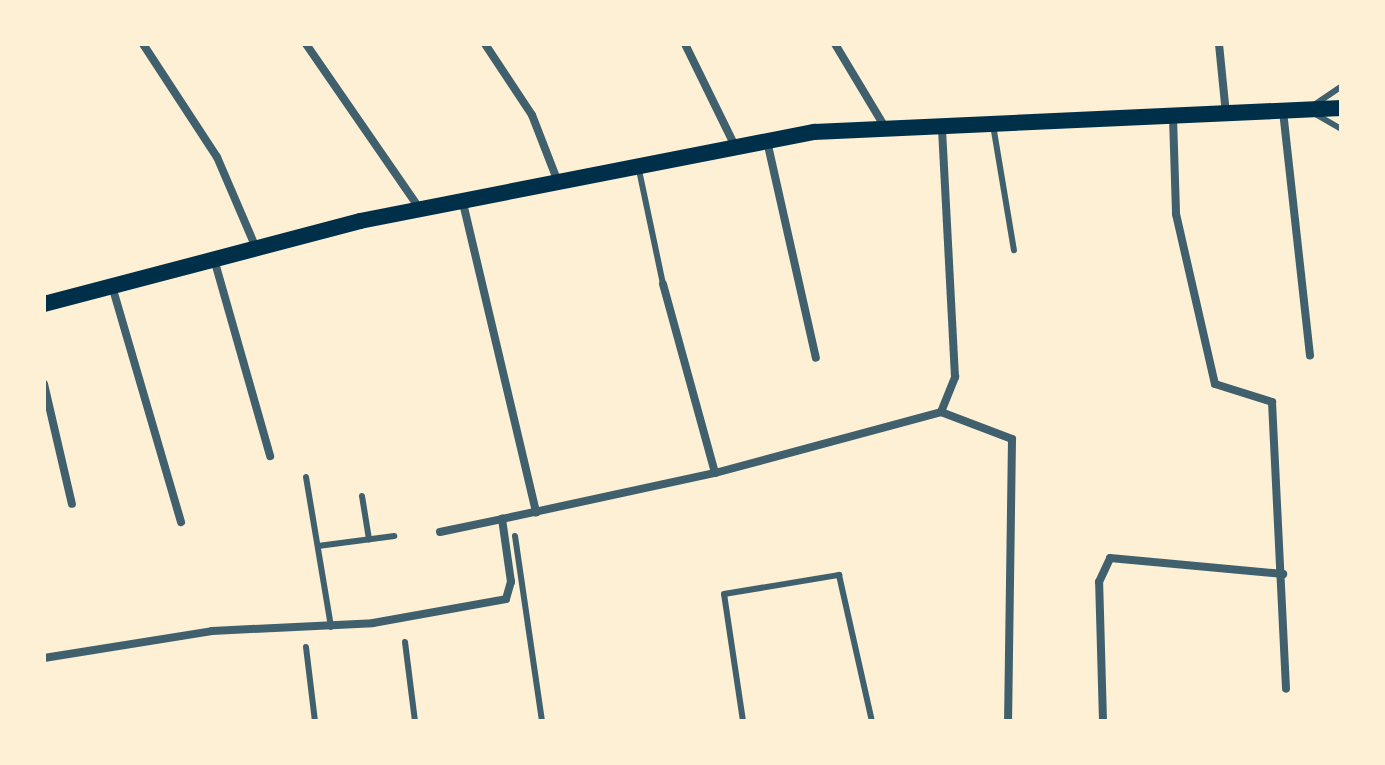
<!DOCTYPE html>
<html>
<head>
<meta charset="utf-8">
<style>
	body { margin:0 }
	#map { position:relative; width:1385px; height:765px; overflow:hidden; background:#fdf0d5; font-family:Helvetica,sans-serif }
	div>[style] { position:absolute }
	[style*='--x'] { left:calc(var(--x)*1px); top:calc(var(--y)*1px); width:calc(var(--w)*1px); rotate:calc(var(--a)*1deg) }
	.service>* { height:6px; margin:-3px; padding:0 3px; transform-origin:3px; border-radius:3px; background:#3f606c }
	.minor>* { height:8px; margin:-4px; padding:0 4px; transform-origin:4px; border-radius:4px; background:#3f606c }
	.secondary>* { height:16px; margin:-8px; padding:0 8px; transform-origin:8px; border-radius:8px; background:#003049 }
	span { translate:-50% -50%; white-space:nowrap; text-align:center; line-height:1.15; -webkit-text-stroke:6px #fdf0d5; paint-order:stroke }
	.frame { position:absolute; inset:0; border:46px solid #fdf0d5; pointer-events:none }
</style>
</head>
<body>
<div id="map">
	<div class="service">
		<i style="--x:1314;--y:105;--w:32;--a:-34"></i>
		<i style="--x:1317;--y:115;--w:28;--a:30"></i>
		<i style="--x:993;--y:125;--w:127;--a:80.5"></i>
		<i style="--x:639;--y:170;--w:116;--a:78.1"></i>
		<i style="--x:306;--y:477;--w:152;--a:80.5"></i>
		<i style="--x:362;--y:496;--w:44;--a:80.8"></i>
		<i style="--x:515;--y:536;--w:187;--a:81.7"></i>
		<i style="--x:318;--y:546;--w:77;--a:-7.5"></i>
		<i style="--x:405;--y:642;--w:80;--a:82.8"></i>
		<i style="--x:306;--y:647;--w:75;--a:83.1"></i>
		<i style="--x:743;--y:721;--w:128;--a:-98.5"></i>
		<i style="--x:724;--y:594;--w:117;--a:-9.4"></i>
		<i style="--x:839;--y:575;--w:150;--a:77.3"></i>
	</div>
	<div class="minor">
		<i style="--x:143;--y:44;--w:135;--a:56.8"></i>
		<i style="--x:217;--y:157;--w:99;--a:66.8"></i>
		<i style="--x:306;--y:44;--w:199;--a:55.4"></i>
		<i style="--x:485;--y:44;--w:85;--a:56.5"></i>
		<i style="--x:532;--y:115;--w:72;--a:68.8"></i>
		<i style="--x:685;--y:44;--w:114;--a:63.9"></i>
		<i style="--x:835;--y:44;--w:99;--a:59"></i>
		<i style="--x:1219;--y:44;--w:70;--a:84.3"></i>
		<i style="--x:1283;--y:111;--w:246;--a:83.7"></i>
		<i style="--x:1173;--y:117;--w:97;--a:88.2"></i>
		<i style="--x:1176;--y:214;--w:174;--a:77.1"></i>
		<i style="--x:1215;--y:384;--w:60;--a:17.5"></i>
		<i style="--x:1272;--y:402;--w:287;--a:87.2"></i>
		<i style="--x:767;--y:141;--w:222;--a:77.3"></i>
		<i style="--x:463;--y:203;--w:318;--a:76.7"></i>
		<i style="--x:214;--y:259;--w:205;--a:74.1"></i>
		<i style="--x:663;--y:284;--w:196;--a:74.6"></i>
		<i style="--x:112;--y:286;--w:246;--a:73.7"></i>
		<i style="--x:44;--y:384;--w:123;--a:76.9"></i>
		<i style="--x:941;--y:412;--w:38;--a:-68"></i>
		<i style="--x:955;--y:377;--w:250;--a:-93"></i>
		<i style="--x:440;--y:532;--w:63;--a:-11.8"></i>
		<i style="--x:44;--y:658;--w:170;--a:-9.1"></i>
		<i style="--x:212;--y:631;--w:161;--a:-2.8"></i>
		<i style="--x:373;--y:623;--w:135;--a:-10.2"></i>
		<i style="--x:506;--y:599;--w:18;--a:-74"></i>
		<i style="--x:511;--y:582;--w:64;--a:-98.1"></i>
		<i style="--x:502;--y:519;--w:218;--a:-12.2"></i>
		<i style="--x:715;--y:473;--w:234;--a:-15.1"></i>
		<i style="--x:941;--y:412;--w:76;--a:20.8"></i>
		<i style="--x:1012;--y:439;--w:282;--a:90.8"></i>
		<i style="--x:1103;--y:721;--w:139;--a:-91.6"></i>
		<i style="--x:1099;--y:582;--w:26;--a:-65"></i>
		<i style="--x:1110;--y:558;--w:174;--a:5.3"></i>
	</div>
	<div class="secondary">
		<i style="--x:44;--y:304;--w:327;--a:-14.7"></i>
		<i style="--x:360;--y:221;--w:463;--a:-11.1"></i>
		<i style="--x:814;--y:132;--w:528;--a:-2.61"></i>
	</div>
	<div class="frame"></div>
</div>
</body>
</html>
